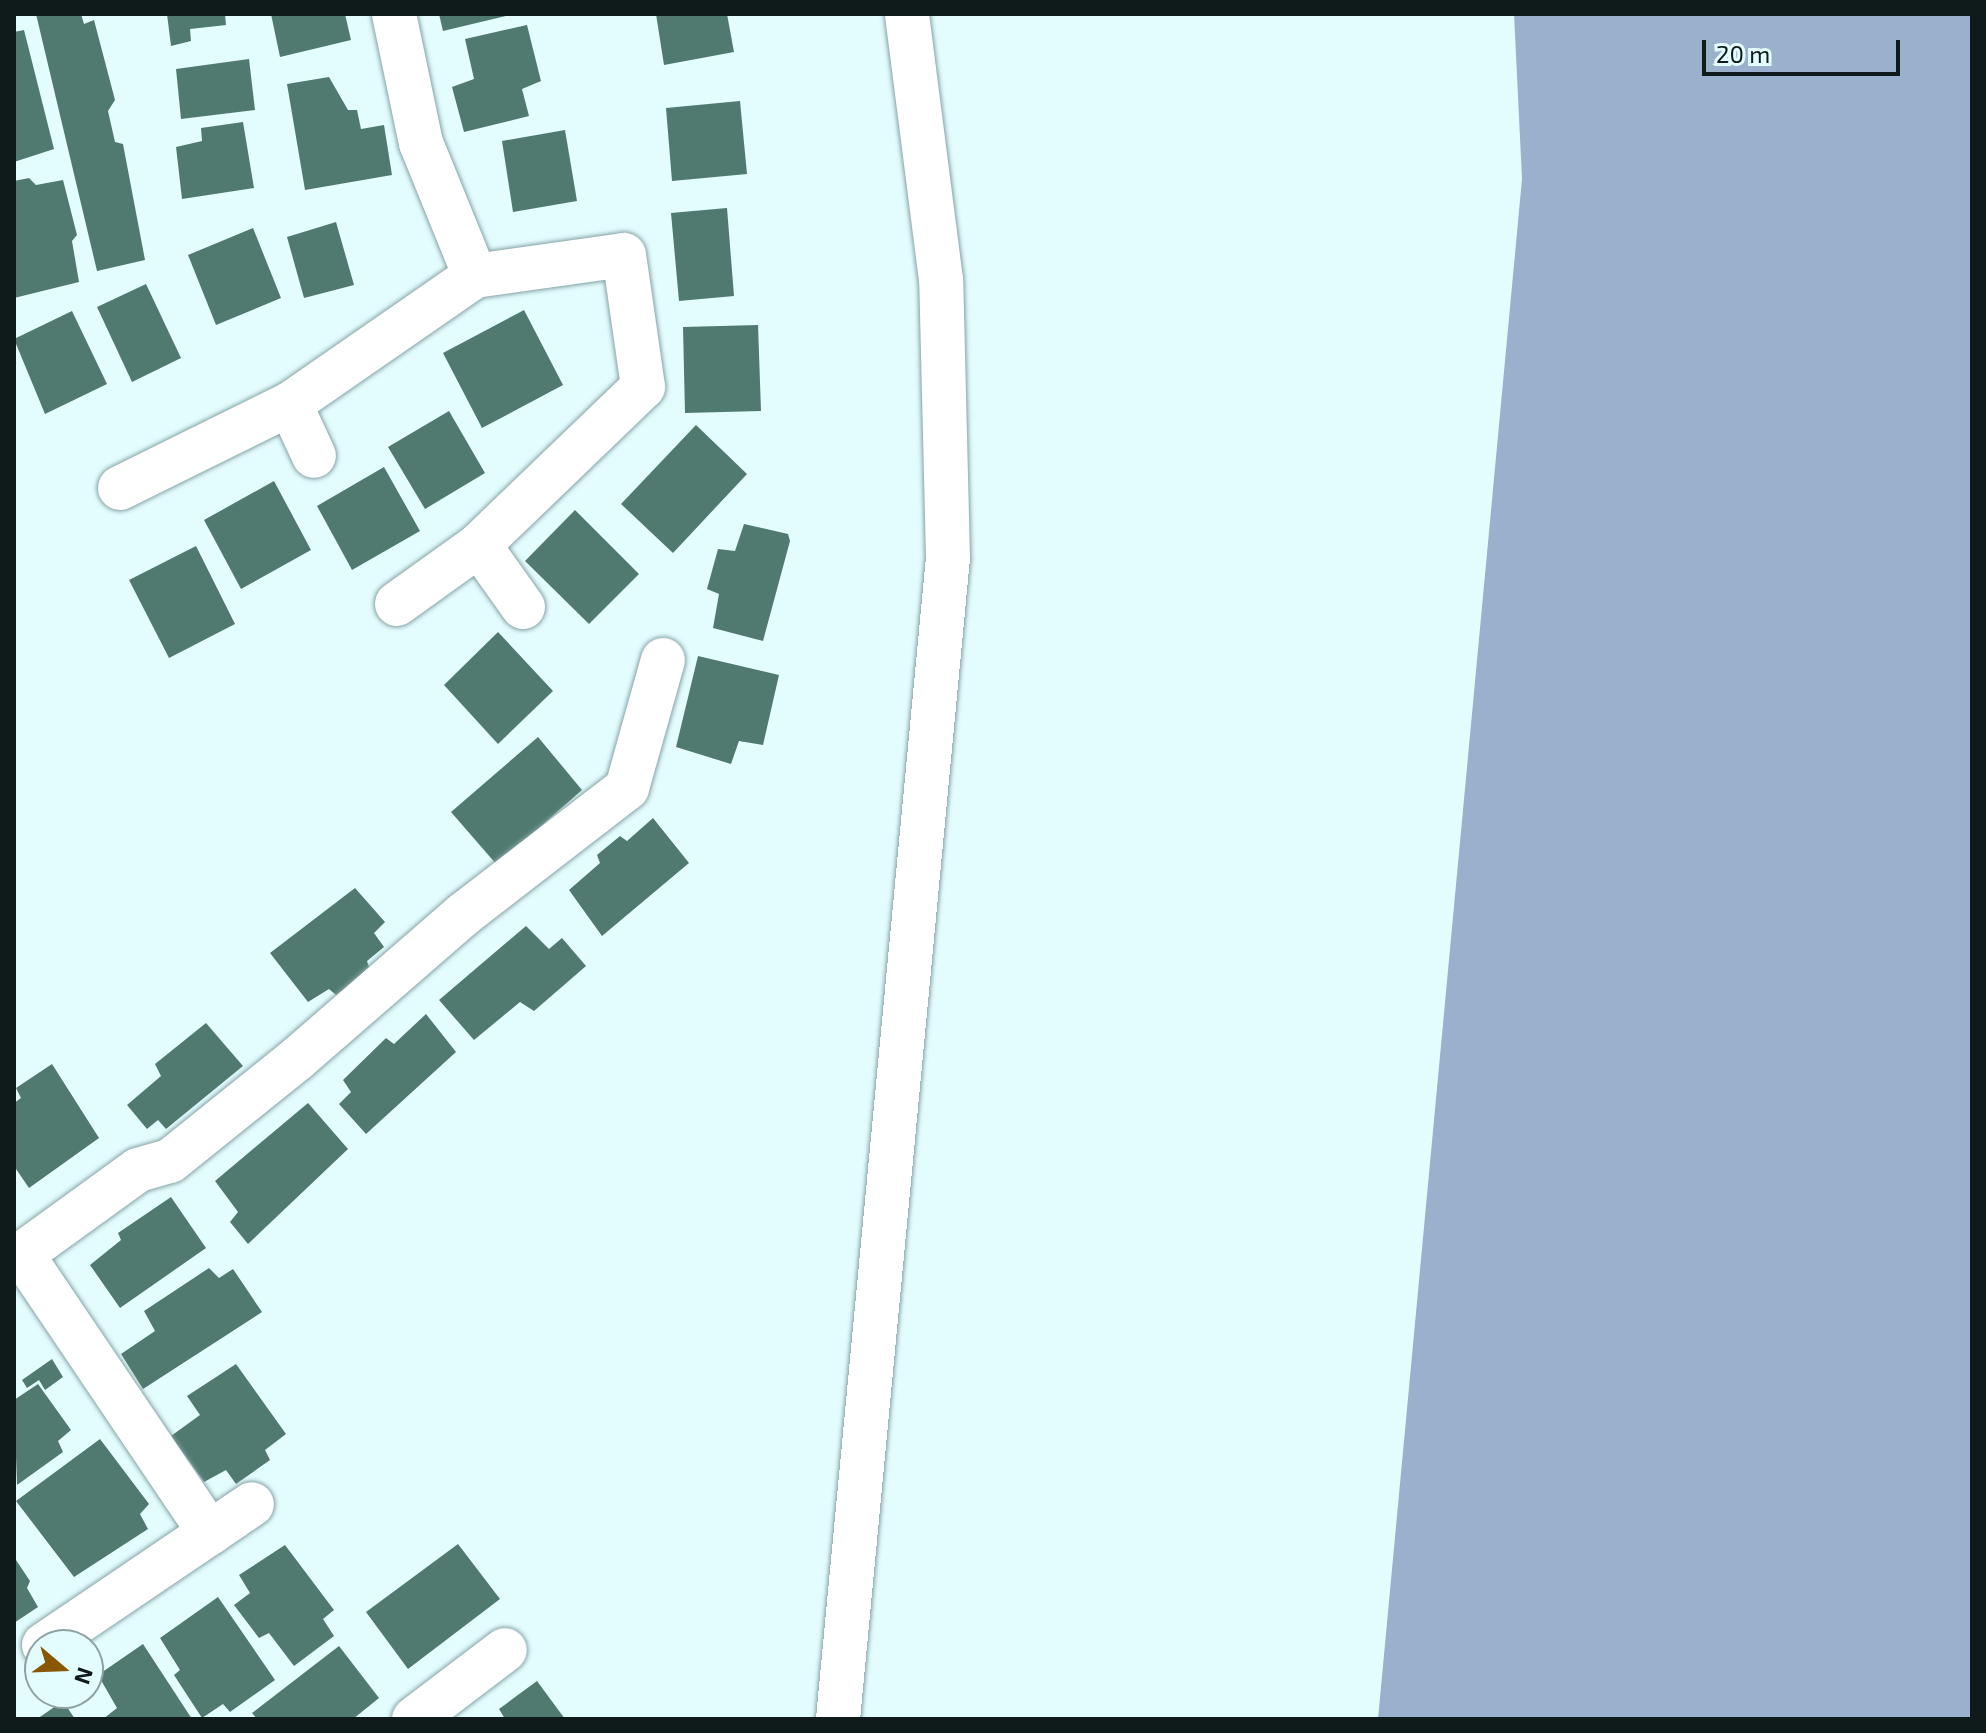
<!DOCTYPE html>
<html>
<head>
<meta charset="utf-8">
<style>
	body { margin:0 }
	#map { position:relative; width:1986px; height:1733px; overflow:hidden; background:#e3fcfe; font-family:"Exo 2",sans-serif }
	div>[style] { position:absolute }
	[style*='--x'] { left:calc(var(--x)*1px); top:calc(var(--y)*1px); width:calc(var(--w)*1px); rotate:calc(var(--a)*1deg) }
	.water>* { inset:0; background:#9ab1ce }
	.building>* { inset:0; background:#507a6f }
	.roads { filter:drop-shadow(0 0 2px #86a3a6) drop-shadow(0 0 2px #86a3a6) }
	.street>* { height:44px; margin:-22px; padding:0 22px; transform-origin:22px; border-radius:22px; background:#fff }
	.secondary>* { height:44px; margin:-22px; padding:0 22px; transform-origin:22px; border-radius:22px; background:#fff }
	span { translate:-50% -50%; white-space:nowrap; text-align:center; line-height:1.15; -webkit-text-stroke:8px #e3fcfe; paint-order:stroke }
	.frame { position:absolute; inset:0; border:16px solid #0f1a1b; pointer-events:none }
	.north { position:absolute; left:24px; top:1629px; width:80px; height:80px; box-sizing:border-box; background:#e3fcfe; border:2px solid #8ea2a3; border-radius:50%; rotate:109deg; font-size:22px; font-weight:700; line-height:32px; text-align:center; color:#0f1a1b }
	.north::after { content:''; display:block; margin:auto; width:28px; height:36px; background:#895700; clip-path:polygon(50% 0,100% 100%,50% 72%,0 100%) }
	.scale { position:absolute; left:1702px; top:40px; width:198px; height:36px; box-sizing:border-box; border:4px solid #0f1a1b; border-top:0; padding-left:10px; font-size:24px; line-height:28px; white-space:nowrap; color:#0f1a1b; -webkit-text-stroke:6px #e3fcfe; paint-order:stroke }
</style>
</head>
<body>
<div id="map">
	<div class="water">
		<i style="clip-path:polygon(1514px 14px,1972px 14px,1972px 1719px,1378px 1719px,1522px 179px)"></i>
	</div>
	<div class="building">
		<i style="clip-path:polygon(36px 14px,81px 14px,84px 24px,94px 20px,115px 100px,108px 111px,115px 142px,123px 144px,145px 260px,97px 271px)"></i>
		<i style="clip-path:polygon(167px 14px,225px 14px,226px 25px,190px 29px,191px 41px,171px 46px)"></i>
		<i style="clip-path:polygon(271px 14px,345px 14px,351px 40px,280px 57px)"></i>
		<i style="clip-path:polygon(439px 14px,510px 14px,510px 15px,443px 31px)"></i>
		<i style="clip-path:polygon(656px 14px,727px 14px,734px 52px,664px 65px)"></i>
		<i style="clip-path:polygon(527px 25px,541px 81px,522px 89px,529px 116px,464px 132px,452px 87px,474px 79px,465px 39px)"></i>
		<i style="clip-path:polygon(24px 30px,54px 149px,14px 162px,14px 32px)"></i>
		<i style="clip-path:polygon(249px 59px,255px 110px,181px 119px,176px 69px)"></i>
		<i style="clip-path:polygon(329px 77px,348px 110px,357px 110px,361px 129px,384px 125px,392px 175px,305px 190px,287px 84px)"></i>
		<i style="clip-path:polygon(740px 101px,747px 174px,672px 181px,666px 108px)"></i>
		<i style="clip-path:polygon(243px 122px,254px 188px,182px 199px,176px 147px,202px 141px,201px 128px)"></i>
		<i style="clip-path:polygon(565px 130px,577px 201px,513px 212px,502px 141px)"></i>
		<i style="clip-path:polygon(29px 178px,36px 185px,63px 180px,77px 235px,72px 241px,79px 282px,14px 298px,14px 181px)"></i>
		<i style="clip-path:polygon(727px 208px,734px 296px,679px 301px,671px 213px)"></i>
		<i style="clip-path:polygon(336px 222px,354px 285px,304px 298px,287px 237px)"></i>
		<i style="clip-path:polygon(253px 228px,281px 298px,216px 325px,188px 255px)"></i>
		<i style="clip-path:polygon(146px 284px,181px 358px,132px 382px,97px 307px)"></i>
		<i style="clip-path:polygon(524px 310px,563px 385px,482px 428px,443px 353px)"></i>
		<i style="clip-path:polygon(72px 311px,107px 384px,45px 414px,14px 339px)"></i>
		<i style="clip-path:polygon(758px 325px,761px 411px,685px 413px,683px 327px)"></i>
		<i style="clip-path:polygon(449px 411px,485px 473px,425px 509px,388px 447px)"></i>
		<i style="clip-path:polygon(696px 425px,747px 474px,673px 553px,621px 504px)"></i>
		<i style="clip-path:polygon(384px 467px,420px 531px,352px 570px,317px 506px)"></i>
		<i style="clip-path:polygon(274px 481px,311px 550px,241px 589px,204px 520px)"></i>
		<i style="clip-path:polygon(575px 510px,639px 574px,589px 624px,525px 561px)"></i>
		<i style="clip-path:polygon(744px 524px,788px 534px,790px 541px,763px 641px,713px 628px,719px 594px,707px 589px,718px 549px,735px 551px)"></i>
		<i style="clip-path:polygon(196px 546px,235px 624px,169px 658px,129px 580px)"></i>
		<i style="clip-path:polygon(498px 632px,553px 691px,498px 744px,444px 685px)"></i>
		<i style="clip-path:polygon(698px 656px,779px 675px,763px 745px,739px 741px,731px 764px,676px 747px)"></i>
		<i style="clip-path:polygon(538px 737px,582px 790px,497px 865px,451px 812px)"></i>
		<i style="clip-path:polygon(653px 818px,689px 863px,602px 936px,569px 890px,600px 863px,597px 855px,620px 836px,627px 841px)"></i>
		<i style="clip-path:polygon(355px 888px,385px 922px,374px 933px,384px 947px,367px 961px,370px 970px,336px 995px,329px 989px,308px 1002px,270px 953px)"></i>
		<i style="clip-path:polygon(526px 926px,549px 949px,562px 938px,586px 966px,534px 1011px,520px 1002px,474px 1040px,439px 1000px)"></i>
		<i style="clip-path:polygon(426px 1014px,456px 1052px,366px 1134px,339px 1104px,351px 1092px,343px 1080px,386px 1038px,394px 1044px)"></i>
		<i style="clip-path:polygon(206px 1023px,243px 1066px,166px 1129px,158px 1120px,147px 1129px,127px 1105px,161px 1076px,155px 1064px)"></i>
		<i style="clip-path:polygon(52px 1064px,99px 1138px,29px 1188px,14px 1166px,14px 1103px,21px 1098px,16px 1088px)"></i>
		<i style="clip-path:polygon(308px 1103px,348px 1149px,248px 1244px,230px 1222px,238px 1212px,215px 1181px)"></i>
		<i style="clip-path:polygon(171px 1197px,206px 1248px,120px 1308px,90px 1265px,121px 1240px,118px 1233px)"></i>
		<i style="clip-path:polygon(209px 1268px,219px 1278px,233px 1269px,262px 1312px,143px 1389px,121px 1354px,155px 1331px,144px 1311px)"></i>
		<i style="clip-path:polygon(52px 1359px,63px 1377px,45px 1390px,39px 1380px,27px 1388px,22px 1380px)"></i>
		<i style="clip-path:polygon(236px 1364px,286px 1434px,265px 1450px,270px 1460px,236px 1484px,226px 1470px,204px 1482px,171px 1436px,200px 1415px,187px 1396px)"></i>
		<i style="clip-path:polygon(38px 1384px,71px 1430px,58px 1441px,63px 1452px,17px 1485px,14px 1400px)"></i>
		<i style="clip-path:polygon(100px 1439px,149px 1504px,140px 1514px,148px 1529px,74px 1577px,16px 1501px)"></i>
		<i style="clip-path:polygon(458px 1544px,500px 1599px,408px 1669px,366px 1612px)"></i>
		<i style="clip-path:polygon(285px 1545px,334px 1610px,323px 1619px,334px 1636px,294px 1666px,269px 1633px,259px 1638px,234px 1605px,250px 1593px,239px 1575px)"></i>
		<i style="clip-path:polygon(14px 1557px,30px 1581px,27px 1588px,38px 1607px,14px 1623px)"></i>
		<i style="clip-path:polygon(218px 1597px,275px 1680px,230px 1712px,223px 1704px,202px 1718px,174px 1675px,180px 1670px,160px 1638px)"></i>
		<i style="clip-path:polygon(143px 1644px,192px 1719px,103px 1719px,117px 1708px,98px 1675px)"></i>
		<i style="clip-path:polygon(339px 1646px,379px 1698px,353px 1719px,257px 1719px,252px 1713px)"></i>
		<i style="clip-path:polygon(537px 1681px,565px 1719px,505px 1719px,499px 1709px)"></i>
		<i style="clip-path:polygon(63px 1701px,75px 1719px,37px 1719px)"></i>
	</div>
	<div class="roads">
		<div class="street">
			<i style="--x:394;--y:14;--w:132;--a:78.2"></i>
			<i style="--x:421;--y:143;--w:144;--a:67.9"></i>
			<i style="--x:290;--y:404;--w:57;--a:65.2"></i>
			<i style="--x:120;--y:488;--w:190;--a:-26.3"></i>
			<i style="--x:290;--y:404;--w:225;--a:-34.7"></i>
			<i style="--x:475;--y:276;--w:150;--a:-8"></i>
			<i style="--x:624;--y:255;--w:133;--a:81.8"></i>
			<i style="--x:643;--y:387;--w:228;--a:136.1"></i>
			<i style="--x:479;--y:545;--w:101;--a:144.3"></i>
			<i style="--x:479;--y:545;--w:76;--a:54.6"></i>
			<i style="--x:210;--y:1533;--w:336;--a:-124"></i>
			<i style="--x:22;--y:1254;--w:143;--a:-35.9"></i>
			<i style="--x:138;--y:1170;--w:33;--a:-16"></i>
			<i style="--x:170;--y:1161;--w:163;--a:-38.8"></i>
			<i style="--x:297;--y:1059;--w:221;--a:-41"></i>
			<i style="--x:464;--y:914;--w:206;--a:-37.7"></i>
			<i style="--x:627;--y:788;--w:133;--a:-74.3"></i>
			<i style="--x:44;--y:1645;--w:251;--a:-34.1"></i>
			<i style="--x:414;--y:1719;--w:114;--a:-37.2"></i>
		</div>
		<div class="secondary">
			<i style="--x:838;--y:1719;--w:1166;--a:-84.59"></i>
			<i style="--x:948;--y:558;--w:278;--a:-91.4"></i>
			<i style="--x:941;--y:280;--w:268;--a:-97.3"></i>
		</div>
	</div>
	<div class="frame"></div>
	<div class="north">N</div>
	<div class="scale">20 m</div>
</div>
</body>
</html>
